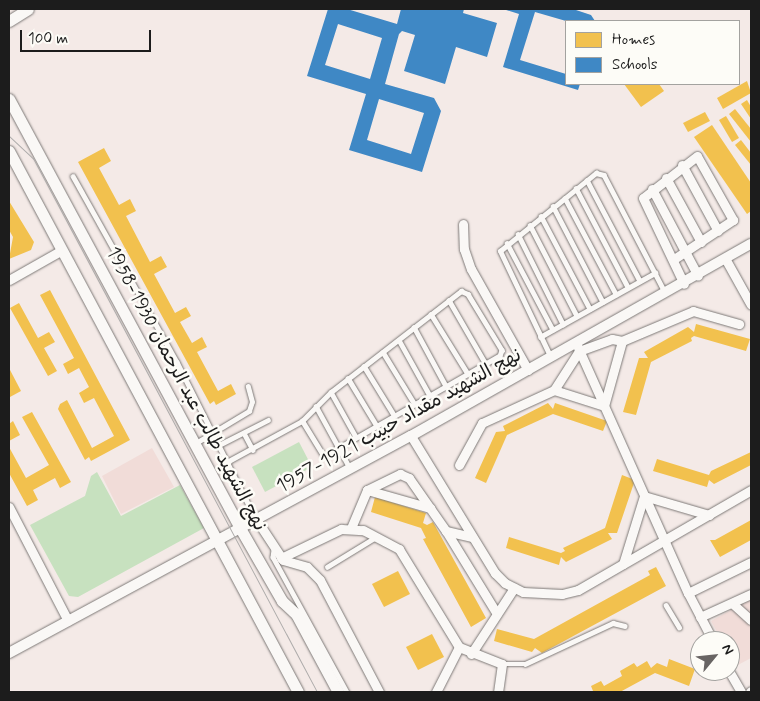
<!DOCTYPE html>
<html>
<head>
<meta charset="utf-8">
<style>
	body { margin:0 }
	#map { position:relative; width:760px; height:701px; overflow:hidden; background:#f4eae7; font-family:Mynerve,"Playpen Sans Arabic",sans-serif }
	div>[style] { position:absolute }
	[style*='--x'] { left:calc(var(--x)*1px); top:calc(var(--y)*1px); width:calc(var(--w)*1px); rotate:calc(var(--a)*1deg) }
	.built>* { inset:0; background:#f1dcd8 }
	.green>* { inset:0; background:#c7e1bf }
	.homes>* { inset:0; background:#f2c14e }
	.schools>* { inset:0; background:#3f88c5 }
	.roads { filter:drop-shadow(0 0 1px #7d7977) drop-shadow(0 0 1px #7d7977) }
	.service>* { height:4.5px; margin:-2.25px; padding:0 2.25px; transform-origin:2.25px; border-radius:2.25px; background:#faf8f6 }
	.minor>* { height:9px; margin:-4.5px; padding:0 4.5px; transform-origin:4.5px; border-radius:4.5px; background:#faf8f6 }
	.tertiary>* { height:10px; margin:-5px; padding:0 5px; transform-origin:5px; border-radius:5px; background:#faf8f6 }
	.secondary>* { height:11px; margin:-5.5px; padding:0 5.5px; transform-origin:5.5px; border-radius:5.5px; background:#faf8f6 }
	.tram>* { height:1px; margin:-0.5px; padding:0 0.5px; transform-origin:0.5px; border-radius:0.5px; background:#aeacab }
	span { translate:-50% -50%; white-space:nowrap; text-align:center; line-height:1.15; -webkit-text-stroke:5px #fdfcf7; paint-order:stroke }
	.street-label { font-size:19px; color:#1c1c1c }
	.frame { position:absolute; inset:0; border:10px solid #1c1c1c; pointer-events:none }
	.legend { position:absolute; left:565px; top:20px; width:175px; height:65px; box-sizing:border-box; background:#fdfcf7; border:1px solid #a3a29f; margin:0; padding:6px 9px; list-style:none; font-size:15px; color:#1c1c1c }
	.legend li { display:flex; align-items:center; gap:10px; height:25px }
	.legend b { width:25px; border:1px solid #a3a29f }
	.north { position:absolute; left:690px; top:631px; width:50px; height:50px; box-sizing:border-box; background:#fdfcf7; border:1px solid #a3a29f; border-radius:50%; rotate:62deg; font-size:14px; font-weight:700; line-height:20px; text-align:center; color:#1c1c1c }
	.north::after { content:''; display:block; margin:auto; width:18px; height:22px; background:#686463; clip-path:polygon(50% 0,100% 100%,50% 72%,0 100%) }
	.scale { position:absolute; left:20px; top:30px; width:131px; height:22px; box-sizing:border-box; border:2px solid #1c1c1c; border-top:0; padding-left:6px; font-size:15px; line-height:18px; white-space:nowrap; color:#1c1c1c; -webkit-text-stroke:4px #fdfcf7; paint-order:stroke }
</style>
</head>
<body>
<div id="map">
	<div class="built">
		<i style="clip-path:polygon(152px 448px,174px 487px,121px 514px,102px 476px)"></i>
		<i style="clip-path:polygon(751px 599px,751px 658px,736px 666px,730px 654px,730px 641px,722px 641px,711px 621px)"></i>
	</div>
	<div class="green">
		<i style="clip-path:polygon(299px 442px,312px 467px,265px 492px,252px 467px)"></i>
		<i style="clip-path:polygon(97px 472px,121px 516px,180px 485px,204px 528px,78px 597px,69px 596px,30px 525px,85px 496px,91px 476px)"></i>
	</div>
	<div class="homes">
		<i style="clip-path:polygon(747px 81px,751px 93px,723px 109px,717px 98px)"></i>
		<i style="clip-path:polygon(624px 84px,659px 84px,664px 91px,641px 107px)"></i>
		<i style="clip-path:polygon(747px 100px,751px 107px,751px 119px,741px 104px)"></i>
		<i style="clip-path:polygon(735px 109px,751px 129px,751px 142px,729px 114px)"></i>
		<i style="clip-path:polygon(705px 112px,710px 121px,688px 132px,683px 123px)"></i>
		<i style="clip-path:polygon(726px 116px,739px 138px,732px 142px,719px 120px)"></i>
		<i style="clip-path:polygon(712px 125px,751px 183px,751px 211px,747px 214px,694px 137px)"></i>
		<i style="clip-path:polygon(741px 140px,751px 153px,751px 165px,735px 145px)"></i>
		<i style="clip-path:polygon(104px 148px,111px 161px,99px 168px,119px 205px,130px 199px,136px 211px,126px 216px,150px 262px,161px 256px,167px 267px,154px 274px,175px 313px,186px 307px,191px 316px,180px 322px,192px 343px,202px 337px,207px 347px,197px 352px,218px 391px,231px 384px,236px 394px,216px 405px,214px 401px,210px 404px,78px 162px)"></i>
		<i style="clip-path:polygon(9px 201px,34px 242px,31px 250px,9px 259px,13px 237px,9px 230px)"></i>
		<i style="clip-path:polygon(50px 290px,130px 440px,91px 461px,89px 457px,85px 460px,58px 409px,60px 404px,67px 400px,92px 448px,114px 436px,94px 398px,84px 403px,79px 393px,89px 387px,79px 368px,68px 374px,63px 364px,74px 358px,40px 295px)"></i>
		<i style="clip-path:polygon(19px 303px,38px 338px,49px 332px,55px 342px,44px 348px,57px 371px,48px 376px,10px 308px)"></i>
		<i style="clip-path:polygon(696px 324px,750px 339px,746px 351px,694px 336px,691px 338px,692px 341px,651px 362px,636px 415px,623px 412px,639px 358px,648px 358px,644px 352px,688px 327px,694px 332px)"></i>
		<i style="clip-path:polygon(9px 368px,21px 391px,10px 397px,9px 395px)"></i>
		<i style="clip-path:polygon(548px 403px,553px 409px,555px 403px,607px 421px,603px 431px,553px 414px,507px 435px,486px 483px,475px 478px,496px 432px,505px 431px,503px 426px)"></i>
		<i style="clip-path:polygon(32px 412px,71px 482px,60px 488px,55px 478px,33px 490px,38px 500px,27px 506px,9px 473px,9px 447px,26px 478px,49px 465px,22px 417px)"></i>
		<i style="clip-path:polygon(13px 421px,20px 435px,9px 441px,9px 424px)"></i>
		<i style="clip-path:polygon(751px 452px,751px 465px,714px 484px,709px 480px,707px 487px,653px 471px,657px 459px,709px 475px,711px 471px)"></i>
		<i style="clip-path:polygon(622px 475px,635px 480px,617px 533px,608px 533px,612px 539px,566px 562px,561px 557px,559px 565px,506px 548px,509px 537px,561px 553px,565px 551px,563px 548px,605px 528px)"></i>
		<i style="clip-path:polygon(375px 497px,426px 513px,423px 523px,427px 525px,433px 522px,486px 618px,471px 627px,423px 539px,426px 538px,421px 528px,371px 512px)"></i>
		<i style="clip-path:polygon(751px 520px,751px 540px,720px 557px,710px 540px,715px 540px)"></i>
		<i style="clip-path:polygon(656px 567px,666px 586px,542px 653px,535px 648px,532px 652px,494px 641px,497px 629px,534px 639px,650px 575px,648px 571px)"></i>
		<i style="clip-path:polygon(398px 571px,410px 594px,384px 607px,372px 584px)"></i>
		<i style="clip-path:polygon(432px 634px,444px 657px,418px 670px,406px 647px)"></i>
		<i style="clip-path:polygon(669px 659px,695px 669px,689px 686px,655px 673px,620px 692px,590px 692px,593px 691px,591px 686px,601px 681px,604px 686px,622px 676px,620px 671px,634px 663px,637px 667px,647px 661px,651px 668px,657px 663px,667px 667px)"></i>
	</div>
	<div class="schools">
		<i style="clip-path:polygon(evenodd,328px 9px,347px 9px,397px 24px,401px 9px,464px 9px,463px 13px,497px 23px,487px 57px,456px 47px,445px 84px,404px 71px,415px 35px,402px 31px,399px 34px,385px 84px,434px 98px,441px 111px,422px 172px,349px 150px,366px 94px,307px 76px,328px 9px,338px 24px,382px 38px,370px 79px,325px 65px,338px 24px,328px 9px,379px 99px,424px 113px,411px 154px,367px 140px,379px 99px)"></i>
		<i style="clip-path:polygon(503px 9px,573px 9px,591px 15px,595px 21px,566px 21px,535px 12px,520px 60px,566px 74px,566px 84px,580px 84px,578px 90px,503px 67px,519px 14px)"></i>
	</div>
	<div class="roads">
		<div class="service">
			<i style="--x:73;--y:176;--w:213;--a:60.8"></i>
			<i style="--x:177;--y:362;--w:176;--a:63.3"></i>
			<i style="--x:587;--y:180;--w:114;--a:62.3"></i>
			<i style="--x:576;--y:188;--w:112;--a:62.3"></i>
			<i style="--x:565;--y:198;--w:109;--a:62"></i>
			<i style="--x:553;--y:206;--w:108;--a:62.5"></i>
			<i style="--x:541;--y:216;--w:105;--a:62.2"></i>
			<i style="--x:530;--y:225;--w:102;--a:62.7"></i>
			<i style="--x:518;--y:234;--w:101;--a:63.4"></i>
			<i style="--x:507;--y:243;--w:98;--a:62.1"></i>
			<i style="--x:449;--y:300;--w:74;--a:60"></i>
			<i style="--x:431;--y:314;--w:70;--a:58.3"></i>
			<i style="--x:414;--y:327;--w:67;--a:61.5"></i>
			<i style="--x:540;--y:337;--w:132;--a:-29.1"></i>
			<i style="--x:399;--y:340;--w:62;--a:60.9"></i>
			<i style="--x:383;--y:352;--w:60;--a:58.7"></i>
			<i style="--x:550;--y:356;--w:116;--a:-115.5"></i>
			<i style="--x:500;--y:251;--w:124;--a:-39.1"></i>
			<i style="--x:596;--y:173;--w:8;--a:14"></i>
			<i style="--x:604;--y:175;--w:132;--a:62.5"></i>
			<i style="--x:364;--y:366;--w:57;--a:58.5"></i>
			<i style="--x:348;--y:378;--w:56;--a:58.9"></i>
			<i style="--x:331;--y:392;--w:51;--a:60.9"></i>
			<i style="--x:316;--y:406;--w:71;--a:61.3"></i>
			<i style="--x:244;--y:433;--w:19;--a:62"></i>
			<i style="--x:196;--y:443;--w:62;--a:-31.1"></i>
			<i style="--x:249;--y:411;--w:9;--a:-72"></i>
			<i style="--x:252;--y:402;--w:16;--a:-105"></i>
			<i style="--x:217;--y:446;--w:57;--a:-27"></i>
			<i style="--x:225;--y:463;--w:88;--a:-28.6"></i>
			<i style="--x:302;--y:421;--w:41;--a:-45"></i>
			<i style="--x:331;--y:392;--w:165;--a:-37.8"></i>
			<i style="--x:461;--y:291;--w:8;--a:23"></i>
			<i style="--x:468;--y:294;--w:66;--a:58.7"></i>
			<i style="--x:502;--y:350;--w:6;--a:108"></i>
			<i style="--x:500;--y:356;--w:203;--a:150.2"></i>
			<i style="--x:324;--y:457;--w:42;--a:-121.4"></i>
			<i style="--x:274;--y:550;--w:7;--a:98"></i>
			<i style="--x:273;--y:557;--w:154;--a:61.3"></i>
			<i style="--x:327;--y:567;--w:57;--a:-31.5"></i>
			<i style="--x:666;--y:605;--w:26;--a:59"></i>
			<i style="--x:502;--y:664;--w:23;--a:0"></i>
			<i style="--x:525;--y:664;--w:97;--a:-25"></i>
			<i style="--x:613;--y:623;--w:12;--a:14"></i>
		</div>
		<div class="minor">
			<i style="--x:682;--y:165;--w:75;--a:61.4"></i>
			<i style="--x:666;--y:178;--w:73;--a:61.3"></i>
			<i style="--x:652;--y:189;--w:98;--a:62.1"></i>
			<i style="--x:463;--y:224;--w:25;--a:88"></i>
			<i style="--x:464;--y:249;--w:21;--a:71"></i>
			<i style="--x:471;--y:269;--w:116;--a:60.6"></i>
			<i style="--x:674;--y:259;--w:71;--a:-33.5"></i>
			<i style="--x:733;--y:220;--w:73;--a:-119.4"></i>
			<i style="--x:697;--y:156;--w:68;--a:142.1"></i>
			<i style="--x:643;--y:198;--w:95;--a:64.5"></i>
			<i style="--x:726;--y:260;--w:51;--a:60.9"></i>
			<i style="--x:9;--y:280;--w:61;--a:-29.5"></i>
			<i style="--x:576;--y:343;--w:274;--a:65.9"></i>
			<i style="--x:688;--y:593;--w:54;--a:62.5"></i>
			<i style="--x:554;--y:390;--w:52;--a:17.7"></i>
			<i style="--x:604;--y:406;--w:67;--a:-74.5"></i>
			<i style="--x:622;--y:341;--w:77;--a:-22.9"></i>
			<i style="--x:693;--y:311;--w:48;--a:15.8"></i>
			<i style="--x:411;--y:436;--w:161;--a:58.5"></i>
			<i style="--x:495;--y:573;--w:14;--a:45"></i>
			<i style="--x:505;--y:583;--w:20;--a:27"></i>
			<i style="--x:523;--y:592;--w:39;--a:3"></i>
			<i style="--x:562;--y:594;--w:16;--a:-14"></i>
			<i style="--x:578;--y:590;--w:200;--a:-30"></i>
			<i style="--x:459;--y:465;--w:48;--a:-61.3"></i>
			<i style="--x:482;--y:423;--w:79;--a:-24.6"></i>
			<i style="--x:554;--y:390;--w:46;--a:-57.3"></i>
			<i style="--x:579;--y:351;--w:35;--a:-20"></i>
			<i style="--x:612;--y:339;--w:10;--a:11"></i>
			<i style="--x:367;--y:490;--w:66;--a:15.9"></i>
			<i style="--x:9;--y:507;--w:128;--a:62.6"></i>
			<i style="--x:256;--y:519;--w:49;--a:56.6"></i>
			<i style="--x:283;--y:560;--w:25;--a:16"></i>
			<i style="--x:307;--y:567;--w:18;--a:45"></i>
			<i style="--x:320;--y:580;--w:127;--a:62.2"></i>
			<i style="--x:351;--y:528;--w:41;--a:-67.2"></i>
			<i style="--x:367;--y:490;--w:37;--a:-26"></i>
			<i style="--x:400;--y:474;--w:10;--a:24"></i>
			<i style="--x:409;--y:478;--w:65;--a:55.1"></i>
			<i style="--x:446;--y:531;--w:27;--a:13"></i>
			<i style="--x:446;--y:531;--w:97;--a:58.4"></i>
			<i style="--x:281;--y:558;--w:67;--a:-25.8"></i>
			<i style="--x:341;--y:529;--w:22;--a:3"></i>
			<i style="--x:363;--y:530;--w:41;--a:27.8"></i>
			<i style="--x:399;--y:549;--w:115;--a:58.5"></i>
			<i style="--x:459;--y:647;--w:51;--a:117.1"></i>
			<i style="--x:623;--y:564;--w:71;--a:-72.8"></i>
			<i style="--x:644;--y:496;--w:68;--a:16.3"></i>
			<i style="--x:688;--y:593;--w:70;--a:-26.2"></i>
			<i style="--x:733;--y:604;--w:24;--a:42"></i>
			<i style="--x:700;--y:617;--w:56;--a:-24.3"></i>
			<i style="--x:459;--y:647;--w:46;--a:21.6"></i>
			<i style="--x:502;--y:664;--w:28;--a:98"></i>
			<i style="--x:471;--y:654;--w:79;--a:-56.9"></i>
			<i style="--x:729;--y:671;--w:24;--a:60"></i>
			<i style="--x:750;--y:692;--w:1;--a:-45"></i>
		</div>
		<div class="tertiary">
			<i style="--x:9;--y:653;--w:457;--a:-28.4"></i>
			<i style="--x:411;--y:436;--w:390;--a:-29.5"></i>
		</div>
		<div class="secondary">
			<i style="--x:9;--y:21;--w:22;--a:-32"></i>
			<i style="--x:9;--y:99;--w:487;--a:61.7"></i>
			<i style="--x:240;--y:528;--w:84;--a:60.1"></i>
			<i style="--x:282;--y:601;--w:19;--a:43"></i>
			<i style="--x:296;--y:614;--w:89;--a:61.7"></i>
			<i style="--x:9;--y:151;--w:613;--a:61.89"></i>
		</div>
	</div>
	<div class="tram">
		<i style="--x:9;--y:136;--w:33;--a:43"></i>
		<i style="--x:33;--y:158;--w:605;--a:61.99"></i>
	</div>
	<div class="street-label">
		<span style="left:186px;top:389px;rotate:62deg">نهج الشهيد طالب عبد الرحمان 1930-1958</span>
		<span style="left:399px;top:421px;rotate:-29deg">نهج الشهيد مقداد حبيب 1921-1957</span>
	</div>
	<div class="frame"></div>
	<ul class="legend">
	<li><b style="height:14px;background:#f2c14e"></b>Homes</li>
	<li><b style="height:14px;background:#3f88c5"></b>Schools</li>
	</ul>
	<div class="north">N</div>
	<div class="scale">100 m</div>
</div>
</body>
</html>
